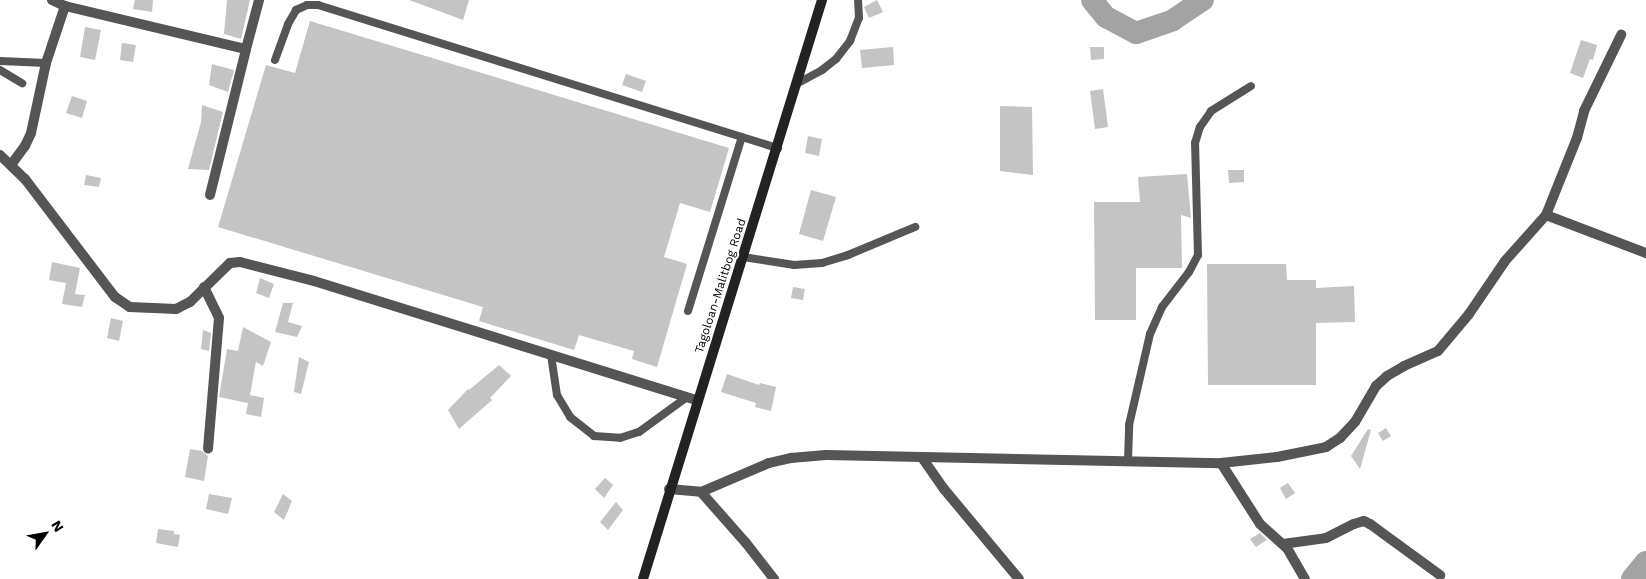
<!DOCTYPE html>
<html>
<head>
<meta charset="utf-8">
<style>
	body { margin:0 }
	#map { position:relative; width:1646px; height:579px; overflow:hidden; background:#fff; font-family:"Work Sans",sans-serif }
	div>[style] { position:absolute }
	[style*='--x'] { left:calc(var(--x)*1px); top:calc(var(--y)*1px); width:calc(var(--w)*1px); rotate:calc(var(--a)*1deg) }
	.river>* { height:22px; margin:-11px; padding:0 11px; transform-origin:11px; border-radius:11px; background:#a3a3a3 }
	.building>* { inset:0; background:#c4c4c4 }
	.lane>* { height:8px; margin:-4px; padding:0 4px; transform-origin:4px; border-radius:4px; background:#555 }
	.street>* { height:10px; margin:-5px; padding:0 5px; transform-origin:5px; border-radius:5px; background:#555 }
	.secondary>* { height:10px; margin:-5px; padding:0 5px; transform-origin:5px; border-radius:5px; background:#222 }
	span { translate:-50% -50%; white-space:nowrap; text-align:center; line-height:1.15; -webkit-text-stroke:4px #fff; paint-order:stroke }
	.street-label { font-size:12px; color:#000 }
	.north { position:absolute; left:20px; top:509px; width:50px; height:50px; -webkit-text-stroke:4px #fff; paint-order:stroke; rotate:58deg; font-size:14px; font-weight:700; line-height:20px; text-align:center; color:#000 }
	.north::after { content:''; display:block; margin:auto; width:18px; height:22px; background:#000; clip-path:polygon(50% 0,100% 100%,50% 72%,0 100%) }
</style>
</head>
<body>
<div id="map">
	<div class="river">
		<i style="--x:1092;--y:0;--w:22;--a:51"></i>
		<i style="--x:1106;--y:17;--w:34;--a:28"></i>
		<i style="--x:1136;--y:33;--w:39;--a:-19"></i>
		<i style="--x:1173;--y:20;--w:36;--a:-34"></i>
		<i style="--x:1632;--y:579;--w:22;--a:-51"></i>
	</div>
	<div class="building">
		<i style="clip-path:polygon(135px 0,153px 0,152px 12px,133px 9px)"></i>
		<i style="clip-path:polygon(227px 0,250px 0,241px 39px,224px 34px)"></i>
		<i style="clip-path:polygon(409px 0,469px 0,463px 20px)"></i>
		<i style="clip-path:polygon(877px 0,883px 12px,869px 18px,864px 7px)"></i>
		<i style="clip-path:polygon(310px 21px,729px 148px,710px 212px,680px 203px,664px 257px,687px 264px,657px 367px,632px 359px,634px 351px,579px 335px,574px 350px,479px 321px,483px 307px,218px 227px,266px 65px,295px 73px)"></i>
		<i style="clip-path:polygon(85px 27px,101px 30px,95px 60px,80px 57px)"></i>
		<i style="clip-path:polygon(1581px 40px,1597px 45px,1593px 60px,1590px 59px,1583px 78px,1570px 73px)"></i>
		<i style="clip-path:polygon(122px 43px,136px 45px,133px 62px,120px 60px)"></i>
		<i style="clip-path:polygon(893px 47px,894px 65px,862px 68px,860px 50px)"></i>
		<i style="clip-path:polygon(1090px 47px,1104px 47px,1104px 59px,1091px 60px)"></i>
		<i style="clip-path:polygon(212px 64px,234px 70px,228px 92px,209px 85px)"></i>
		<i style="clip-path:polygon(626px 74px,646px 81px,642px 92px,622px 85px)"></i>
		<i style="clip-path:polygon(1103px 89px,1108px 127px,1095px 129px,1090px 91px)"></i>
		<i style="clip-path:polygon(72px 96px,87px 101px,82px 118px,66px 113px)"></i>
		<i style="clip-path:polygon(202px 105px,223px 112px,209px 170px,188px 169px,201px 122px)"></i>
		<i style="clip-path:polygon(1000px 106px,1032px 107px,1033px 175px,1000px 171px)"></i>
		<i style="clip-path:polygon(808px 136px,822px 139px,819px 156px,805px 153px)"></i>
		<i style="clip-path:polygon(1228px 170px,1244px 170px,1244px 182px,1229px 183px)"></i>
		<i style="clip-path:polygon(1187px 174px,1191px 218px,1181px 215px,1182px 268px,1136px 268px,1136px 320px,1095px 320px,1094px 202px,1140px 202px,1138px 177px)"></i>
		<i style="clip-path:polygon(86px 175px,101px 178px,99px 187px,84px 185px)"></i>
		<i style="clip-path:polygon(811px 190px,836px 197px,823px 241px,799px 234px)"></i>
		<i style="clip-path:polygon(52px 262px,80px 268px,75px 294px,85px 295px,82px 307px,62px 304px,66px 283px,49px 280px)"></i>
		<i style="clip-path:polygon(1207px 264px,1286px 264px,1287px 280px,1316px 280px,1316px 288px,1354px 286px,1355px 322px,1316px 323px,1316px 385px,1208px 385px)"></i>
		<i style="clip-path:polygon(260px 278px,274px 284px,269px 298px,256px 293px)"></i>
		<i style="clip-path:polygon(793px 287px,805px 289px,803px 300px,791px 298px)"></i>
		<i style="clip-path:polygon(283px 303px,293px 303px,288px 322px,302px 326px,297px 337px,275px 332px)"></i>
		<i style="clip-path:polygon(111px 318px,123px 321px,119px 341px,107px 338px)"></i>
		<i style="clip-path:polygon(243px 327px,271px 342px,263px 366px,256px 362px,250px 395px,264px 398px,261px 417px,246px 414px,248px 403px,219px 397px,227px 349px,238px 351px)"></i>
		<i style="clip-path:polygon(203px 330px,211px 333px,209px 351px,201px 349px)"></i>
		<i style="clip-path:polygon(299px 357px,309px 362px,301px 394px,294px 392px)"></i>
		<i style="clip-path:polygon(499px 365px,511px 376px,490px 398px,492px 400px,459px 429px,448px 410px,468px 389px,469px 390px)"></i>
		<i style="clip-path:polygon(727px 374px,759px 385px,760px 383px,776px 387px,771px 411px,755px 407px,756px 403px,721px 392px)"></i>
		<i style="clip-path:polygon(1386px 428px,1391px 436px,1383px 441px,1378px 433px)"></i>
		<i style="clip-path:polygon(1368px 429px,1371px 430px,1360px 469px,1351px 456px)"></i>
		<i style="clip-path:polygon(190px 449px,202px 451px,208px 456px,204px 481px,185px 477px)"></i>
		<i style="clip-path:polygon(605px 478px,613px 485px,604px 498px,595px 489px)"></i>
		<i style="clip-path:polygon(1288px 483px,1295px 493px,1286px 499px,1280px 488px)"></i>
		<i style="clip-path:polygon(209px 494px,232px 498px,228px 514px,206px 509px)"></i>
		<i style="clip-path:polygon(283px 494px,292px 501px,284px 520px,274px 512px)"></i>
		<i style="clip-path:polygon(616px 502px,623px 510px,608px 530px,600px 522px)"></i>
		<i style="clip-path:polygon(158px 529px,174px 531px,174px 534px,180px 535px,178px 547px,156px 543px)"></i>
		<i style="clip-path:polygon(1260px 533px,1267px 540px,1256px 547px,1250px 539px)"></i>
	</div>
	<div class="lane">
		<i style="--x:275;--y:60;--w:38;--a:-70"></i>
		<i style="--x:288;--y:24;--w:16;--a:-60"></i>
		<i style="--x:296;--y:10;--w:12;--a:-24"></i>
		<i style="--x:307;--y:5;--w:11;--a:0"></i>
		<i style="--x:318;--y:5;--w:482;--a:17.3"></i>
		<i style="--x:0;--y:61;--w:46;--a:2.5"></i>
		<i style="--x:0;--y:70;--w:26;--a:31"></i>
		<i style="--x:798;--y:83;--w:27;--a:-28"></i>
		<i style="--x:822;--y:70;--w:18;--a:-38"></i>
		<i style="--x:836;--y:59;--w:23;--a:-52"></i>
		<i style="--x:850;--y:41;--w:25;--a:-69"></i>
		<i style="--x:859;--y:18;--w:18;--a:-93"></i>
		<i style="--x:743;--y:257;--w:52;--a:8.9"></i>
		<i style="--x:794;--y:265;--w:28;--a:-4"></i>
		<i style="--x:822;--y:263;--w:27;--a:-17"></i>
		<i style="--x:848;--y:255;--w:73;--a:-22.7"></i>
		<i style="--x:688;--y:311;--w:182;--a:-72.8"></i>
		<i style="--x:551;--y:355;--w:40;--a:81.5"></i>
		<i style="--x:557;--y:395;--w:26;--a:59"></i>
		<i style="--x:570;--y:417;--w:31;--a:38"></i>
		<i style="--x:594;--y:436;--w:26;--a:4"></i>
		<i style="--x:620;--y:438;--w:20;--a:-18"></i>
		<i style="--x:639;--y:432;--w:59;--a:-36.1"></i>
		<i style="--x:1128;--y:460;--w:35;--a:-88"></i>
		<i style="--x:1129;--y:425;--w:93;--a:-77"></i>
		<i style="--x:1150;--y:334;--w:30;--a:-66"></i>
		<i style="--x:1162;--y:307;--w:44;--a:-52.4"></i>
		<i style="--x:1189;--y:272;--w:19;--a:-62"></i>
		<i style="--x:1198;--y:255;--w:112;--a:-91.5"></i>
		<i style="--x:1195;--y:143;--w:17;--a:-73"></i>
		<i style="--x:1200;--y:127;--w:19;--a:-55"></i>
		<i style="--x:1211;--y:111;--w:47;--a:-32"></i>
	</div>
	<div class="street">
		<i style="--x:52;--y:0;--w:14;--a:25"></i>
		<i style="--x:65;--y:6;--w:186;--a:13.4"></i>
		<i style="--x:246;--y:49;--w:51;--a:-75.1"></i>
		<i style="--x:0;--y:155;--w:35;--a:44"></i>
		<i style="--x:25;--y:179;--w:148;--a:52.7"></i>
		<i style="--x:115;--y:297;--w:18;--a:34"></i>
		<i style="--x:130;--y:307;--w:46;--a:2.5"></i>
		<i style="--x:176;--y:309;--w:16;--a:-27"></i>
		<i style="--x:190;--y:302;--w:56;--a:-44.3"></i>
		<i style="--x:230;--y:263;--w:10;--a:-6"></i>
		<i style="--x:240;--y:262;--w:76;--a:14.4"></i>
		<i style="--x:314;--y:281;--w:401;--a:17.3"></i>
		<i style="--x:11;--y:165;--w:24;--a:-54"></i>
		<i style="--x:25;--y:146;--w:14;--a:-65"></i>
		<i style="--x:31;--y:133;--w:72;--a:-77.9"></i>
		<i style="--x:46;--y:63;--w:60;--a:-71.6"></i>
		<i style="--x:210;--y:195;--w:150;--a:-76.1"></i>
		<i style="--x:1546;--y:215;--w:107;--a:20.8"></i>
		<i style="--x:204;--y:287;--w:34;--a:64"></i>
		<i style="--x:219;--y:318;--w:131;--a:94.8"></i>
		<i style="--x:923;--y:459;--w:37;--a:55"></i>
		<i style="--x:944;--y:489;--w:117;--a:50.2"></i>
		<i style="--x:1221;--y:463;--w:72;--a:57.4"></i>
		<i style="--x:1260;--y:524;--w:36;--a:42"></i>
		<i style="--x:1287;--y:548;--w:36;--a:60"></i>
		<i style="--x:669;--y:489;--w:32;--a:5"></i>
		<i style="--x:701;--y:492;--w:74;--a:-23.1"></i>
		<i style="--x:769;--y:463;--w:23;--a:-13"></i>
		<i style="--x:791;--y:458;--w:35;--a:-5"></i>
		<i style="--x:826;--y:455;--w:395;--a:1.2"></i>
		<i style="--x:1221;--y:463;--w:56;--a:-6.1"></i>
		<i style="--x:1277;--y:457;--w:50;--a:-11.5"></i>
		<i style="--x:1326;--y:447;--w:17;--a:-33"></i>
		<i style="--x:1340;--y:438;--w:22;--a:-47"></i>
		<i style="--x:1355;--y:422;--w:42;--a:-59.7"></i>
		<i style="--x:1376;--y:386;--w:15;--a:-42"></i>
		<i style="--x:1387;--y:376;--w:20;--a:-30"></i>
		<i style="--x:1404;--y:366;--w:37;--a:-24"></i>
		<i style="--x:1438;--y:351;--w:48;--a:-50"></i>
		<i style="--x:1469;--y:314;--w:64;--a:-55.8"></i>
		<i style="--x:1505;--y:261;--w:62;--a:-48.3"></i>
		<i style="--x:1546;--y:215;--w:83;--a:-68.1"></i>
		<i style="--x:1577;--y:138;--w:28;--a:-75"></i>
		<i style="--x:1584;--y:111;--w:85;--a:-64"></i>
		<i style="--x:701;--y:492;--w:68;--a:48.6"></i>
		<i style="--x:746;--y:543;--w:46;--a:52.1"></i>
		<i style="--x:1283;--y:544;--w:43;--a:-7.9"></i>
		<i style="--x:1326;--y:538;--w:31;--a:-27"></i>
		<i style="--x:1354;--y:524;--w:10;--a:-17"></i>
		<i style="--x:1364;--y:521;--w:7;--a:27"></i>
		<i style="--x:1370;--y:524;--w:87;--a:36.1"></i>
	</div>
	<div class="secondary">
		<i style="--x:643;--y:579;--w:606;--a:-72.82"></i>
	</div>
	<div class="street-label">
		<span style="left:721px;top:286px;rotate:-72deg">Tagoloan-Malitbog Road</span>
	</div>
	<div class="north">N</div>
</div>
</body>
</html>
